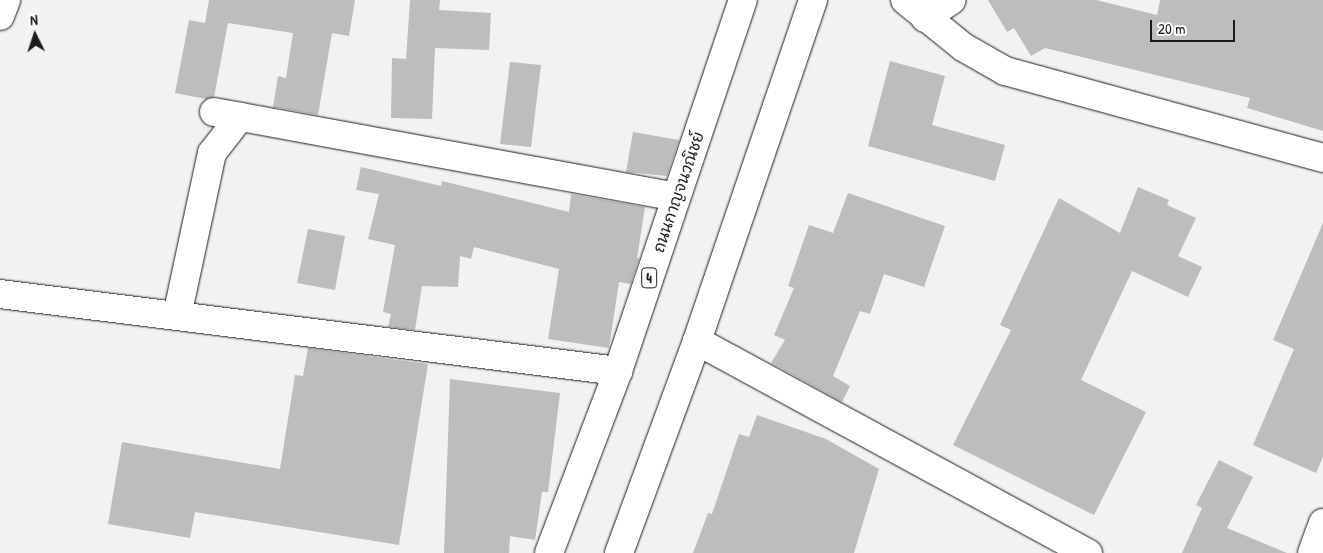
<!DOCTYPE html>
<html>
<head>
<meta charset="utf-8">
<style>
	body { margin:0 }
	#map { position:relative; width:1323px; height:553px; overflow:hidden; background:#f2f2f2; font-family:"Patrick Hand","Playpen Sans Thai",sans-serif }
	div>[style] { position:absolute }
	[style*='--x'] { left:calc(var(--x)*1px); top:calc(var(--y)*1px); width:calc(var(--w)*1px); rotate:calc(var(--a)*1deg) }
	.building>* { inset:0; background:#bdbdbd }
	.roads { filter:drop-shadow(0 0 1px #1c1c1c) drop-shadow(0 0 1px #1c1c1c) }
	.minor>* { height:28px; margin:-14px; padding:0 14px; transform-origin:14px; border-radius:14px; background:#fff }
	.highway>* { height:28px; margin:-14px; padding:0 14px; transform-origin:14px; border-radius:14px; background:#fff }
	span { translate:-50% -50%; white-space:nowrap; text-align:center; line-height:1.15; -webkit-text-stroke:5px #fff; paint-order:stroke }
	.shield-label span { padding:1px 4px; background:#fff; border:1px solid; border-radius:4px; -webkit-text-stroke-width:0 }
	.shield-label { font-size:15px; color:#1c1c1c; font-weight:700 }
	.street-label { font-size:16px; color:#1c1c1c }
	.north { position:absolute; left:10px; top:10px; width:50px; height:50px; -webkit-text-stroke:4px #fff; paint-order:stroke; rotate:356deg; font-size:14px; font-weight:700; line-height:20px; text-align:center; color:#1c1c1c }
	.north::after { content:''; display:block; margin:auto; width:18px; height:22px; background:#1c1c1c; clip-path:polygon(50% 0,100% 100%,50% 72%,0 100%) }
	.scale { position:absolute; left:1150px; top:20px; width:85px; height:22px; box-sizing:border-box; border:2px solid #1c1c1c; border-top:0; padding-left:6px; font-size:15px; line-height:18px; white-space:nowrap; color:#1c1c1c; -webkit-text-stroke:4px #fff; paint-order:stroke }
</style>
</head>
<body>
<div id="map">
	<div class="building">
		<i style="clip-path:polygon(209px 0,355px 0,349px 36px,332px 33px,318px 115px,273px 107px,278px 76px,286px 78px,293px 33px,228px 23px,214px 97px,206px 99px,175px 93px,189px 20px,205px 23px)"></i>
		<i style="clip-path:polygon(410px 0,440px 0,439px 10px,491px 13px,489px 50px,435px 48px,432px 119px,391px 118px,392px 58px,406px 59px)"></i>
		<i style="clip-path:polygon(988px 0,1096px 0,1157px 15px,1160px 0,1323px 0,1323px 131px,1247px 108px,1250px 98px,1045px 48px,1031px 56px,1014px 28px,1007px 32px)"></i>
		<i style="clip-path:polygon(890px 61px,945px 76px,932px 125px,1005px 145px,995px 181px,868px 146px)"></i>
		<i style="clip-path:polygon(510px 62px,541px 65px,531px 147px,500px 144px)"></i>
		<i style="clip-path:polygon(633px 132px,679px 140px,667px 176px,626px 172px)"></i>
		<i style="clip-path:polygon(361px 167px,441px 186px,442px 181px,569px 212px,571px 194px,645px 207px,637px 258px,639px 258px,631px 284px,619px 282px,609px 348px,548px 339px,559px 269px,474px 247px,471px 259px,460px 256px,458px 287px,422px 286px,415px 330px,388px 327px,391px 314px,383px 312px,395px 245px,368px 239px,379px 194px,356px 190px)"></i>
		<i style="clip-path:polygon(1138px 187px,1169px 200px,1167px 205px,1196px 218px,1178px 256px,1202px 267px,1188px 297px,1132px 271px,1081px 380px,1146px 412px,1094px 515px,953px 445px,1011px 330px,1000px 325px,1059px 198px,1120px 233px)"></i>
		<i style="clip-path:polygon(848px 193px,945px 226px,924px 287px,884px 274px,870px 314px,860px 311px,833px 376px,850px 386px,842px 402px,771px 363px,785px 340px,774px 335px,794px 288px,788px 286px,809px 225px,833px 233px)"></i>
		<i style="clip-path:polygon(1323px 223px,1323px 457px,1316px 473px,1253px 445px,1294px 349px,1273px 340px)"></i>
		<i style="clip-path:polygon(308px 229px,345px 236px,335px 290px,297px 283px)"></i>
		<i style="clip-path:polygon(308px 348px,428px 364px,399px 545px,195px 512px,190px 538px,108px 524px,122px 442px,280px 469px,295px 375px,303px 376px)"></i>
		<i style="clip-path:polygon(450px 379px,560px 393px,548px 492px,542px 492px,535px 540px,510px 536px,509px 553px,444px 553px)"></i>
		<i style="clip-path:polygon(757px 415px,826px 439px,879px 469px,854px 553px,693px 553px,708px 513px,712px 514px,739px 434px,749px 437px)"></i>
		<i style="clip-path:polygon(1219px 460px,1253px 477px,1227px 528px,1287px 553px,1182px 553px,1202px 508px,1196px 505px)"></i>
	</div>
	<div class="roads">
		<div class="minor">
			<i style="--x:905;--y:0;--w:75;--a:39"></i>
			<i style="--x:963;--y:47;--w:48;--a:29.7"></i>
			<i style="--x:1005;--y:71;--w:330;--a:15.3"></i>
			<i style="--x:0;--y:16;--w:17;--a:-69"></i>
			<i style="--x:925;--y:18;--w:32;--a:-34"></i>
			<i style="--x:214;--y:112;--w:469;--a:10.4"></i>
			<i style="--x:0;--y:294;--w:623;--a:7.1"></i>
			<i style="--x:177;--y:316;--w:167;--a:-77.9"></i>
			<i style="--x:212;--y:153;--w:46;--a:-52.1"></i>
			<i style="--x:697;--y:341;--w:445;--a:28.5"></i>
			<i style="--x:1312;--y:553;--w:32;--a:-70"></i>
		</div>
		<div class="highway">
			<i style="--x:549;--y:553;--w:195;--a:-69.2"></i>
			<i style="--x:618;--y:371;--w:391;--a:-71.4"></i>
			<i style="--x:619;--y:553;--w:226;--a:-69.8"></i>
			<i style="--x:697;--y:341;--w:360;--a:-71.2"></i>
		</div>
	</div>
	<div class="shield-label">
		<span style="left:649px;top:278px">4</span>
	</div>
	<div class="street-label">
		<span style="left:678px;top:192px;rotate:-71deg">ถนนกาญจนวณิชย์</span>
	</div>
	<div class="north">N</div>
	<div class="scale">20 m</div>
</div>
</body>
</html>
